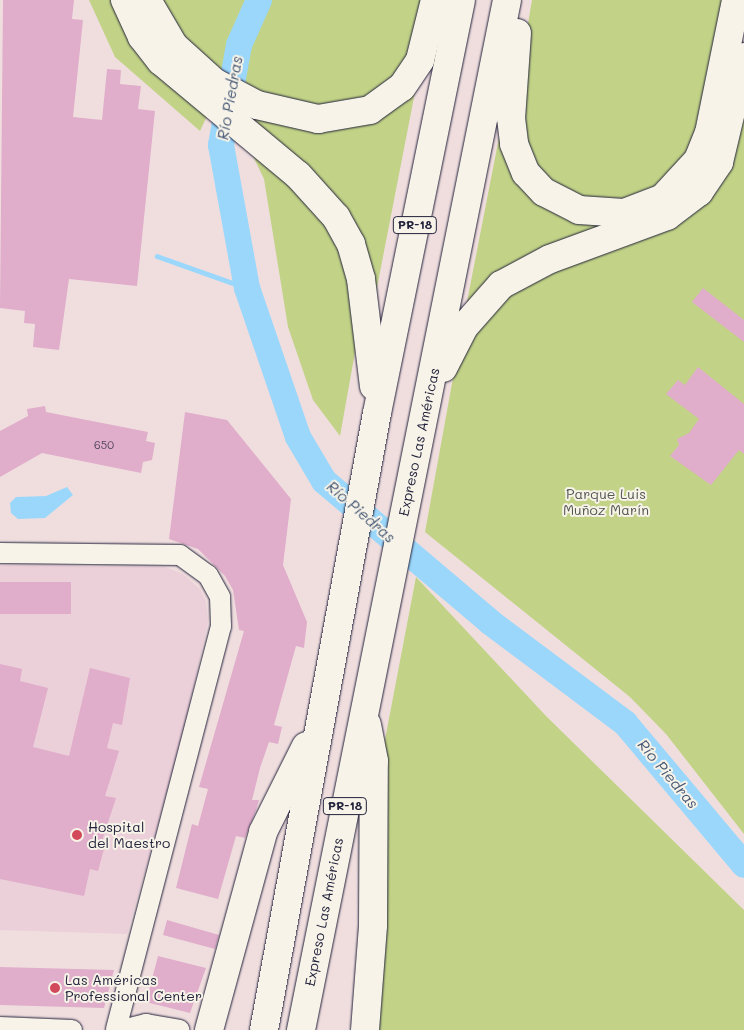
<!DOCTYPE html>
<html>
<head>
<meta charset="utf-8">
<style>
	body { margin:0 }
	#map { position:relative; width:744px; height:1030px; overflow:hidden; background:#f0dedf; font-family:Mali,sans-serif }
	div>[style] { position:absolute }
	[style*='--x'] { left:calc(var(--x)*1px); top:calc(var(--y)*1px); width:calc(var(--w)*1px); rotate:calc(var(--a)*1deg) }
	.built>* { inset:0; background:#ebcfd9 }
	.green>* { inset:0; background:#c2d387 }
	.water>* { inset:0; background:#9ad7fb }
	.stream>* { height:4.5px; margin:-2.25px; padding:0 2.25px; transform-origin:2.25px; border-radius:2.25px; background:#9ad7fb }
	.river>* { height:26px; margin:-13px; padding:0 13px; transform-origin:13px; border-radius:13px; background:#9ad7fb }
	.building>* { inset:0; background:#e0adca }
	.roads { filter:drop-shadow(0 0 1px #22223b) drop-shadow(0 0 1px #22223b) }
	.minor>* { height:20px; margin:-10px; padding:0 10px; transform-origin:10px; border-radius:10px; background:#f7f3e8 }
	.highway>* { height:28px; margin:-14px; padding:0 14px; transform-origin:14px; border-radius:14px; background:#f7f3e8 }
	.dots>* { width:14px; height:14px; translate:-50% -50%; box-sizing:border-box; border:2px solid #f7f3e8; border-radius:50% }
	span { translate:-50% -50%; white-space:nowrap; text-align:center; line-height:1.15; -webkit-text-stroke:4px #f7f3e8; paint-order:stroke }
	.number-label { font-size:11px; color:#52455f }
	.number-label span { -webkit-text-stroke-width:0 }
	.shield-label span { padding:1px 4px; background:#f7f3e8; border:1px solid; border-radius:4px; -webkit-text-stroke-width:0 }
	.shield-label { font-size:12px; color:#22223b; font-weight:700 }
	.street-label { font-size:14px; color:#22223b }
	.park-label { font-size:14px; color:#525752 }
	.poi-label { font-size:14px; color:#22223b }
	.left { translate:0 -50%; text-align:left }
	.water-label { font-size:15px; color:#465875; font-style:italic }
</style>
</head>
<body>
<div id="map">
	<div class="built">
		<i style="clip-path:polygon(0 565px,165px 567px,183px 574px,200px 589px,206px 602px,208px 622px,182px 740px,127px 934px,0 930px)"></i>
	</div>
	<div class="green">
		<i style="clip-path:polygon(89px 0,116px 0,208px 114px,200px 131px,115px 57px)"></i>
		<i style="clip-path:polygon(153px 0,255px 0,240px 32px,229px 73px,225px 77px,186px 44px)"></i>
		<i style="clip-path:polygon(262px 0,429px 0,411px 62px,384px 94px,354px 107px,283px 104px,240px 83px,240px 55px)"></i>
		<i style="clip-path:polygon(532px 0,725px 0,695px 149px,667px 183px,631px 201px,570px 198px,530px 163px,514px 105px)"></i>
		<i style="clip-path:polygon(416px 87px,374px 303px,367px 271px,245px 120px,246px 111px,289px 124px)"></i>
		<i style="clip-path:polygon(744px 93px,744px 834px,666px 734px,630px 697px,425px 532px,453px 378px,471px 332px,512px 288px,661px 229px)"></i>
		<i style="clip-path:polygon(502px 122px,510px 161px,616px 221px,465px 312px)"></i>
		<i style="clip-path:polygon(252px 154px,315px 206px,343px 250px,359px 330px,340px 436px,313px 400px,288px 327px,264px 179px)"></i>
		<i style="clip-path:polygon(416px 577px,546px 716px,744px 910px,744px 1030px,371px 1030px,379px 771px)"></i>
	</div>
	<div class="water">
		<i style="clip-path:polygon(67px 487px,73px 495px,45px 518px,18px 519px,11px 513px,10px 503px,16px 497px,46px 496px)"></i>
	</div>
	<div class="stream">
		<i style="--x:157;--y:256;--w:96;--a:19.6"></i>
	</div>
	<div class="river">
		<i style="--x:259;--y:0;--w:49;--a:114"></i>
		<i style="--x:239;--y:45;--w:102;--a:100.2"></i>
		<i style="--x:221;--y:145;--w:145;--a:79.7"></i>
		<i style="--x:247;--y:288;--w:157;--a:71.1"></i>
		<i style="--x:298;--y:437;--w:51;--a:59.4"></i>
		<i style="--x:324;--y:481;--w:218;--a:40.3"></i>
		<i style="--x:490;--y:622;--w:169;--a:36.8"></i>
		<i style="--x:625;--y:723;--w:185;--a:50"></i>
	</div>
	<div class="building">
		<i style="clip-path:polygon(3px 0,74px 0,72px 19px,83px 20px,73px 117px,102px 120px,107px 69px,121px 70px,120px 84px,141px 86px,138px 109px,155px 111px,137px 286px,69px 279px,59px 350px,33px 347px,35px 324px,24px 323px,25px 311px,0 308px)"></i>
		<i style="clip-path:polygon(703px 288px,744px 320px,744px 342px,692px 302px)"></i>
		<i style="clip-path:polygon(698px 367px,744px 404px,744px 454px,739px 450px,711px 485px,670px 456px,679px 445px,677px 439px,689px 433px,699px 419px,666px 394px,678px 380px,685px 385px)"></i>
		<i style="clip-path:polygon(45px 406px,46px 412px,148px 432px,146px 441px,155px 443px,152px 460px,143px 462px,141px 473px,42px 453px,0 477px,0 431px,28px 416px,27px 409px)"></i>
		<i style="clip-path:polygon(185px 412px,227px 420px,291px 499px,283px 565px,307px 622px,304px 648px,296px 646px,274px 725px,282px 727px,278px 744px,269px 742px,260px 768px,252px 800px,259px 800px,256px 810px,245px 838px,236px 836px,218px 899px,176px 888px,192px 824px,198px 826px,208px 789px,199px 787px,244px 631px,239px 630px,233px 590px,225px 576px,198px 549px,169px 539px)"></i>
		<i style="clip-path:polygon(0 582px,71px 582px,71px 614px,0 614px)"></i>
		<i style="clip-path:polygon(0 664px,22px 669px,20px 681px,48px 688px,33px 747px,69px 756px,90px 668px,130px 678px,122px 725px,113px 723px,107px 748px,119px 751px,105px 796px,116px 798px,100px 847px,104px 849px,98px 871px,90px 869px,84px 896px,0 879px)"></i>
		<i style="clip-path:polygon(167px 920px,219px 935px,215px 949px,163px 935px)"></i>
		<i style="clip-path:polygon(158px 956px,206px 968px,190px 1013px,146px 1002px)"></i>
		<i style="clip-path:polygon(0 967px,114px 970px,104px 1008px,0 1005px)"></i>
	</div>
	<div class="roads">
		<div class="minor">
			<i style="--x:0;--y:553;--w:180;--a:0.6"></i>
			<i style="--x:180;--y:555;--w:34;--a:36"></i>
			<i style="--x:208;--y:575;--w:25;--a:61"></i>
			<i style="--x:220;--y:597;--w:29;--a:88"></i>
			<i style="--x:221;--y:626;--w:417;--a:104.6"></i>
			<i style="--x:0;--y:1027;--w:72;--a:2.4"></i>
			<i style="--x:122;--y:1030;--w:25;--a:-14"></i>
			<i style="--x:146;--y:1024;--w:34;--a:10"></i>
		</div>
		<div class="highway">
			<i style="--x:125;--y:0;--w:41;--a:65.3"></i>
			<i style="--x:142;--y:37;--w:31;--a:52"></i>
			<i style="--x:161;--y:61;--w:178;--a:39.8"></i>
			<i style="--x:298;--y:175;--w:57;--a:47.9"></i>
			<i style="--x:336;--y:217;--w:31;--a:61"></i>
			<i style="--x:351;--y:244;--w:36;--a:74"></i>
			<i style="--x:361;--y:279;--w:108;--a:83.1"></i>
			<i style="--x:147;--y:0;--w:53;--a:59.6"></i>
			<i style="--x:174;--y:46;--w:54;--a:42"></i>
			<i style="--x:214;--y:82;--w:49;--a:28.1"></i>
			<i style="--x:257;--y:105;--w:63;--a:12.9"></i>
			<i style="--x:318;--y:119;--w:53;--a:-9.8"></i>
			<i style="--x:370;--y:110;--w:39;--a:-36"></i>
			<i style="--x:402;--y:87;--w:32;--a:-56"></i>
			<i style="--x:420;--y:60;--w:62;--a:-76"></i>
			<i style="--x:517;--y:33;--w:85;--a:94"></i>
			<i style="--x:511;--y:118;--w:26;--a:83"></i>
			<i style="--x:514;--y:144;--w:31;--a:68"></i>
			<i style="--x:526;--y:173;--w:26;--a:47"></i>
			<i style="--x:544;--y:192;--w:39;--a:27"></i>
			<i style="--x:579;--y:210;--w:45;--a:3.8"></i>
			<i style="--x:624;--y:213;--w:42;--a:-21"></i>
			<i style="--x:663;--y:198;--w:52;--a:-47.4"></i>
			<i style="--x:698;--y:160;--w:29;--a:-68"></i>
			<i style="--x:709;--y:133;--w:136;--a:-78.5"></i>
			<i style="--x:443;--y:368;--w:46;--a:-62.9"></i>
			<i style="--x:464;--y:327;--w:56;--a:-48.6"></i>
			<i style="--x:501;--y:285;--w:55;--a:-28"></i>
			<i style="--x:550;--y:259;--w:125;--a:-20.2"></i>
			<i style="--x:667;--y:216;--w:40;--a:-37"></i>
			<i style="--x:699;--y:192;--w:36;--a:-56"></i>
			<i style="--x:719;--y:162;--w:108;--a:-76.6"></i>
			<i style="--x:209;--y:1030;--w:205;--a:-74.7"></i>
			<i style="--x:263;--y:832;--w:96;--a:-63.4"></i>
			<i style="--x:264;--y:1030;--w:627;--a:-79.62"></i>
			<i style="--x:377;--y:413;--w:421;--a:-78.5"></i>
			<i style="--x:301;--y:1030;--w:1050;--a:-78.69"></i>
			<i style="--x:365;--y:1030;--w:105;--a:-85.6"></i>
			<i style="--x:373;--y:925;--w:164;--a:-89.7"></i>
			<i style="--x:374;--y:761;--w:37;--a:-101"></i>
		</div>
	</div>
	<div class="dots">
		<i style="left:77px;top:835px;background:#d1495b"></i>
		<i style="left:55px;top:988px;background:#d1495b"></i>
	</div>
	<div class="number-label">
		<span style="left:104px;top:445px">650</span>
	</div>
	<div class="shield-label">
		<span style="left:415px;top:225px">PR-18</span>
		<span style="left:345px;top:806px">PR-18</span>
	</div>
	<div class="street-label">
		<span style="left:419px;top:442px;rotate:-78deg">Expreso Las Américas</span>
		<span style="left:324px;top:912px;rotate:-79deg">Expreso Las Américas</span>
	</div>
	<div class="park-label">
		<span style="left:606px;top:502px">Parque Luis<br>Muñoz Marín</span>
	</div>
	<div class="poi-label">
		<span class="left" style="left:88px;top:835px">Hospital<br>del Maestro</span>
		<span class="left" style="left:65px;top:988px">Las Américas<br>Professional Center</span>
	</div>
	<div class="water-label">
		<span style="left:230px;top:98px;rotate:-80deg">Río Piedras</span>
		<span style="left:361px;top:512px;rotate:41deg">Río Piedras</span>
		<span style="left:668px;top:774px;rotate:50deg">Río Piedras</span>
	</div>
</div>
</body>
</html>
